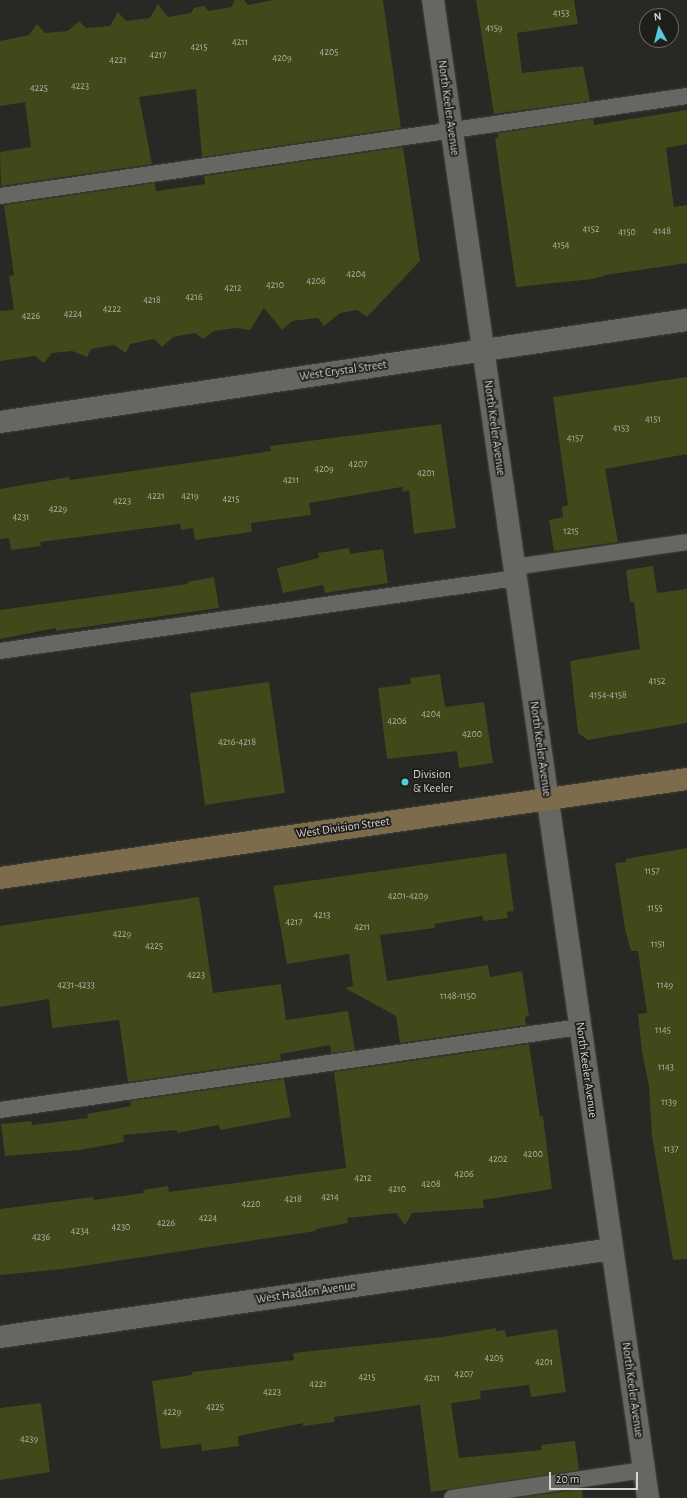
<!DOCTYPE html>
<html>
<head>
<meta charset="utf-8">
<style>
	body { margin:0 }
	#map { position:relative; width:687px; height:1498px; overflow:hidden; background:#282824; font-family:"Alegreya Sans",sans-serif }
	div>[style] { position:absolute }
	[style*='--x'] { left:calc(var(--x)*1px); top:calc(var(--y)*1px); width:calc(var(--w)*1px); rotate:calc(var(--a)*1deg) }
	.building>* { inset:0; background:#3f491a }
	.roads { filter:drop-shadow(0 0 1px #444340) drop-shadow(0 0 1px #444340) }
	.lane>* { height:16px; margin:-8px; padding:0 8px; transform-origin:8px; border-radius:8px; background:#676662 }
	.street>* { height:22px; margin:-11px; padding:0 11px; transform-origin:11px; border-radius:11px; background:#676662 }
	.secondary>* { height:22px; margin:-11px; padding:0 11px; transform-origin:11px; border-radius:11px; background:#7d6c4b }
	.dots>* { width:11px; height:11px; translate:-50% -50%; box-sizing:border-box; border:2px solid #1f1e1a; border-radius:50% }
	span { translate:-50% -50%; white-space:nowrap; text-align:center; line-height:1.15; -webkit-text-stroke:3.5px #1f1e1a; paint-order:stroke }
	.number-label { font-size:10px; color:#b0b1a4 }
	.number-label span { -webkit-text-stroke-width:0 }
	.street-label { font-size:12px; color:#d5d4d2 }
	.poi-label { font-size:12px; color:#d5d4d2 }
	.left { translate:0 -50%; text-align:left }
	.north { position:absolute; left:639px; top:8px; width:40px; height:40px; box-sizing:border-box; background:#1f1e1a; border:1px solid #686764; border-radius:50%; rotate:353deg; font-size:11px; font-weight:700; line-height:16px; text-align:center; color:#d5d4d2 }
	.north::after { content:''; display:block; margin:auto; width:14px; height:18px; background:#53cbda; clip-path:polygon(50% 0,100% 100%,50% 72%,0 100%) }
	.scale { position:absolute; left:549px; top:1472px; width:89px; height:18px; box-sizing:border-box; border:2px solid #d5d4d2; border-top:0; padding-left:5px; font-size:12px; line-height:14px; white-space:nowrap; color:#d5d4d2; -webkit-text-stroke:3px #1f1e1a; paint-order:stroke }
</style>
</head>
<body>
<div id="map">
	<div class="building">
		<i style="clip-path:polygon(235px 0,244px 0,248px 5px,273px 0,383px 0,401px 128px,202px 157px,196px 89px,139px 97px,152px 164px,1px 186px,0 152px,31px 147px,25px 102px,0 106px,0 41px,29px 35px,37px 24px,45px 33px,68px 31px,79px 21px,86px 28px,110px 26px,118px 12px,126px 21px,150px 18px,158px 4px,168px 17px,191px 13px,194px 8px,204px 6px,209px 11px,231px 7px)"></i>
		<i style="clip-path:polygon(476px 0,574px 0,578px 24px,517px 33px,522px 73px,583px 66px,590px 101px,494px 114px)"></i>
		<i style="clip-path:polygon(687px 110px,687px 144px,666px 148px,674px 207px,687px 205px,687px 263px,606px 275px,593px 279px,516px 287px,495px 138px,498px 138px,498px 133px,593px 119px,594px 125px)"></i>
		<i style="clip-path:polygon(403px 147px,420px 261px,367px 317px,357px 310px,340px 313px,324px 326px,318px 318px,292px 321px,282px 330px,264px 308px,250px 330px,236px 328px,214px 331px,203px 339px,195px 333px,173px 337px,162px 347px,154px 339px,130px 344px,126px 353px,114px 345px,91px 349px,87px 357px,72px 351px,52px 353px,44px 363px,35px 356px,0 361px,0 311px,14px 310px,9px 276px,14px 275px,4px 205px,155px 183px,156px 191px,205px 184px,204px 176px)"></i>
		<i style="clip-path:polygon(687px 377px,687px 454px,605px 469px,618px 542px,554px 551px,549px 520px,563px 517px,562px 507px,568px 505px,553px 397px)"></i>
		<i style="clip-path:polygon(441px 424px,456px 528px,414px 534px,409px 490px,403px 492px,402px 487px,309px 503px,311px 515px,251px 523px,252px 532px,195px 540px,193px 528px,181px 530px,180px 524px,40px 542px,41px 546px,11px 550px,9px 538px,0 539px,0 489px,69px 477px,70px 480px,271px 451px,270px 446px)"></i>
		<i style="clip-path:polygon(349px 548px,350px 554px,383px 549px,388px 583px,325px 593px,323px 585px,283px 593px,277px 568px,319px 558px,318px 553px)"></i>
		<i style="clip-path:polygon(653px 566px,657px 593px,687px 589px,687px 723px,588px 740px,578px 733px,570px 661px,640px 649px,634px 602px,630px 602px,626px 570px)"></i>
		<i style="clip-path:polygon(214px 577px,219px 608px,56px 631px,56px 628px,0 639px,0 610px,188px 584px,187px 582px)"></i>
		<i style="clip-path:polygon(440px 674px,445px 707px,484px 702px,493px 763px,459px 768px,457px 751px,387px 759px,378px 688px,411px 684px,410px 678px)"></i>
		<i style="clip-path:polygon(269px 682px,285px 793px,205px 805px,190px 693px)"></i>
		<i style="clip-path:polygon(687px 848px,687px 1259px,673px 1260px,652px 1136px,649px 1086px,642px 1052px,638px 1014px,647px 1013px,638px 951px,631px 951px,625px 929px,615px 863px,626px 862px,626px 859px)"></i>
		<i style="clip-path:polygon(506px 853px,514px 911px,507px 912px,508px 918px,484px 921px,482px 916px,434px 924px,435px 928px,380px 935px,387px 981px,488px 965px,490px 977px,522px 971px,529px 1016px,525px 1017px,526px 1025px,400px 1043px,396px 1016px,345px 988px,353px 986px,349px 954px,287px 964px,273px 886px)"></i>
		<i style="clip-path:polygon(199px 897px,213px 993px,281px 984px,286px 1020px,348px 1011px,355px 1050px,331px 1053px,330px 1045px,280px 1054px,281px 1060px,128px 1082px,119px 1020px,52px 1028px,49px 999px,0 1007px,0 926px)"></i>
		<i style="clip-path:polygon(529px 1044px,540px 1117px,543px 1116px,552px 1189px,483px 1200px,484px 1208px,412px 1213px,405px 1225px,396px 1213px,347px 1218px,348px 1223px,316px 1229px,316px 1231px,63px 1269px,0 1275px,0 1209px,93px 1197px,94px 1200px,144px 1193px,143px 1190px,168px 1186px,169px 1192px,346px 1168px,334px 1072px)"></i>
		<i style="clip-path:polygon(284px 1079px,291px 1117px,220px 1130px,219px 1125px,177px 1133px,177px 1130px,123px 1135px,124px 1142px,80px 1150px,5px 1156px,1px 1124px,31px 1121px,32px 1125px,88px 1118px,87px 1114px,131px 1106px,130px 1101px)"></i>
		<i style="clip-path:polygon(496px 1328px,496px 1331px,505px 1330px,506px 1337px,557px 1329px,566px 1392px,531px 1397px,529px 1385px,480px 1391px,481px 1399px,451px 1403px,459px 1458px,542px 1450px,541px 1445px,575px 1441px,579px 1470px,431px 1492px,420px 1405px,334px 1417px,335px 1422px,303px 1426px,303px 1423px,238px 1436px,239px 1446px,202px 1451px,201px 1444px,161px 1449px,152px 1381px,192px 1375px,192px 1372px,294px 1360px,293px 1353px,442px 1337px)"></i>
		<i style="clip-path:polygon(41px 1403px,50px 1472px,0 1480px,0 1408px)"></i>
		<i style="clip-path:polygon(582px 1489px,583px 1498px,518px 1498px)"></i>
	</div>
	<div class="roads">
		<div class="lane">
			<i style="--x:0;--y:196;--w:694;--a:-8.28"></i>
			<i style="--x:514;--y:567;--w:175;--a:-8.2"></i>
			<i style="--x:0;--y:651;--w:521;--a:-8.05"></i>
			<i style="--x:0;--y:1110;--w:586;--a:-8.14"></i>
			<i style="--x:452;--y:1498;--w:194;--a:-8.3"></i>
		</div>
		<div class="street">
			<i style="--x:433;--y:0;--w:1513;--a:81.83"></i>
			<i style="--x:0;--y:422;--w:695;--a:-8.45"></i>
			<i style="--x:0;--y:1337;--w:618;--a:-8.18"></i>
		</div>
		<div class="secondary">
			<i style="--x:0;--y:878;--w:694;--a:-8.2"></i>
		</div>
	</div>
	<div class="dots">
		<i style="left:405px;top:782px;background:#53cbda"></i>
	</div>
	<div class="number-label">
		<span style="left:561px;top:14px">4153</span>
		<span style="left:494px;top:29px">4159</span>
		<span style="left:240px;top:43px">4211</span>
		<span style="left:199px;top:48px">4215</span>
		<span style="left:329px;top:53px">4205</span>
		<span style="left:158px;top:56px">4217</span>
		<span style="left:282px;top:59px">4209</span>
		<span style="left:118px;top:61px">4221</span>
		<span style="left:80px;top:87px">4223</span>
		<span style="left:39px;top:89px">4225</span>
		<span style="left:591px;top:230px">4152</span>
		<span style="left:662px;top:232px">4148</span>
		<span style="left:627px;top:233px">4150</span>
		<span style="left:561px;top:246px">4154</span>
		<span style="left:356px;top:275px">4204</span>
		<span style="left:316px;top:282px">4206</span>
		<span style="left:275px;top:286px">4210</span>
		<span style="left:233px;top:289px">4212</span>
		<span style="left:194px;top:298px">4216</span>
		<span style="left:152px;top:301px">4218</span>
		<span style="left:112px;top:310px">4222</span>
		<span style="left:73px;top:315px">4224</span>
		<span style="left:31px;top:317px">4226</span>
		<span style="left:653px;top:420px">4151</span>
		<span style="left:621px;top:429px">4153</span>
		<span style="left:575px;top:439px">4157</span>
		<span style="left:358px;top:465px">4207</span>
		<span style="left:324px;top:470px">4209</span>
		<span style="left:426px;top:474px">4201</span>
		<span style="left:291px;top:481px">4211</span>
		<span style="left:156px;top:497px">4221</span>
		<span style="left:190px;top:497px">4219</span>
		<span style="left:231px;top:500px">4215</span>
		<span style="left:122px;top:502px">4223</span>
		<span style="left:58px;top:510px">4229</span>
		<span style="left:21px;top:518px">4231</span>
		<span style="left:571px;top:532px">1215</span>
		<span style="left:657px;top:682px">4152</span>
		<span style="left:608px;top:696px">4154-4158</span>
		<span style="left:431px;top:715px">4204</span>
		<span style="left:397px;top:722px">4206</span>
		<span style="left:472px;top:735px">4200</span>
		<span style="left:237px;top:743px">4216-4218</span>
		<span style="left:652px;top:872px">1157</span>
		<span style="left:408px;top:897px">4201-4209</span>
		<span style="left:655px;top:909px">1155</span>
		<span style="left:322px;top:916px">4213</span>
		<span style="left:294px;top:923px">4217</span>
		<span style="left:362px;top:928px">4211</span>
		<span style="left:122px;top:935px">4229</span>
		<span style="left:658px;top:945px">1151</span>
		<span style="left:154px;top:947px">4225</span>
		<span style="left:196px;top:976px">4223</span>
		<span style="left:76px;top:986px">4231-4233</span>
		<span style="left:665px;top:986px">1149</span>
		<span style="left:458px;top:997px">1148-1150</span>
		<span style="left:663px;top:1031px">1145</span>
		<span style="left:666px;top:1068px">1143</span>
		<span style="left:669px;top:1103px">1139</span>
		<span style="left:671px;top:1150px">1137</span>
		<span style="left:533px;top:1155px">4200</span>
		<span style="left:498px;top:1160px">4202</span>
		<span style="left:464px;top:1175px">4206</span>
		<span style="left:363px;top:1179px">4212</span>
		<span style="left:431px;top:1185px">4208</span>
		<span style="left:397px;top:1190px">4210</span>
		<span style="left:330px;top:1198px">4214</span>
		<span style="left:293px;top:1200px">4218</span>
		<span style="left:251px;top:1205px">4220</span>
		<span style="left:208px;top:1219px">4224</span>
		<span style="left:166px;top:1224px">4226</span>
		<span style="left:121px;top:1228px">4230</span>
		<span style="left:80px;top:1232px">4234</span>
		<span style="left:41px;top:1238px">4236</span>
		<span style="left:494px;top:1359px">4205</span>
		<span style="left:544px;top:1363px">4201</span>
		<span style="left:464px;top:1375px">4207</span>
		<span style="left:367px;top:1378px">4215</span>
		<span style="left:432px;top:1379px">4211</span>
		<span style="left:318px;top:1385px">4221</span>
		<span style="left:272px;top:1393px">4223</span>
		<span style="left:215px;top:1408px">4225</span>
		<span style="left:172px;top:1413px">4229</span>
		<span style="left:29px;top:1440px">4239</span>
	</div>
	<div class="street-label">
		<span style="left:448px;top:108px;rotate:82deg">North Keeler Avenue</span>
		<span style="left:343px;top:371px;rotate:-8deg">West Crystal Street</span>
		<span style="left:494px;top:428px;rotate:82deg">North Keeler Avenue</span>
		<span style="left:540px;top:749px;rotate:82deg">North Keeler Avenue</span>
		<span style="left:343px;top:828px;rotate:-8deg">West Division Street</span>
		<span style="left:586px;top:1070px;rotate:82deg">North Keeler Avenue</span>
		<span style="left:306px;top:1293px;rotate:-8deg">West Haddon Avenue</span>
		<span style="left:632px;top:1390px;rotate:82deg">North Keeler Avenue</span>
	</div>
	<div class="poi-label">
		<span class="left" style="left:413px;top:782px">Division<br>&amp; Keeler</span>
	</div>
	<div class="north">N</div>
	<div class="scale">20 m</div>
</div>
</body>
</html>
